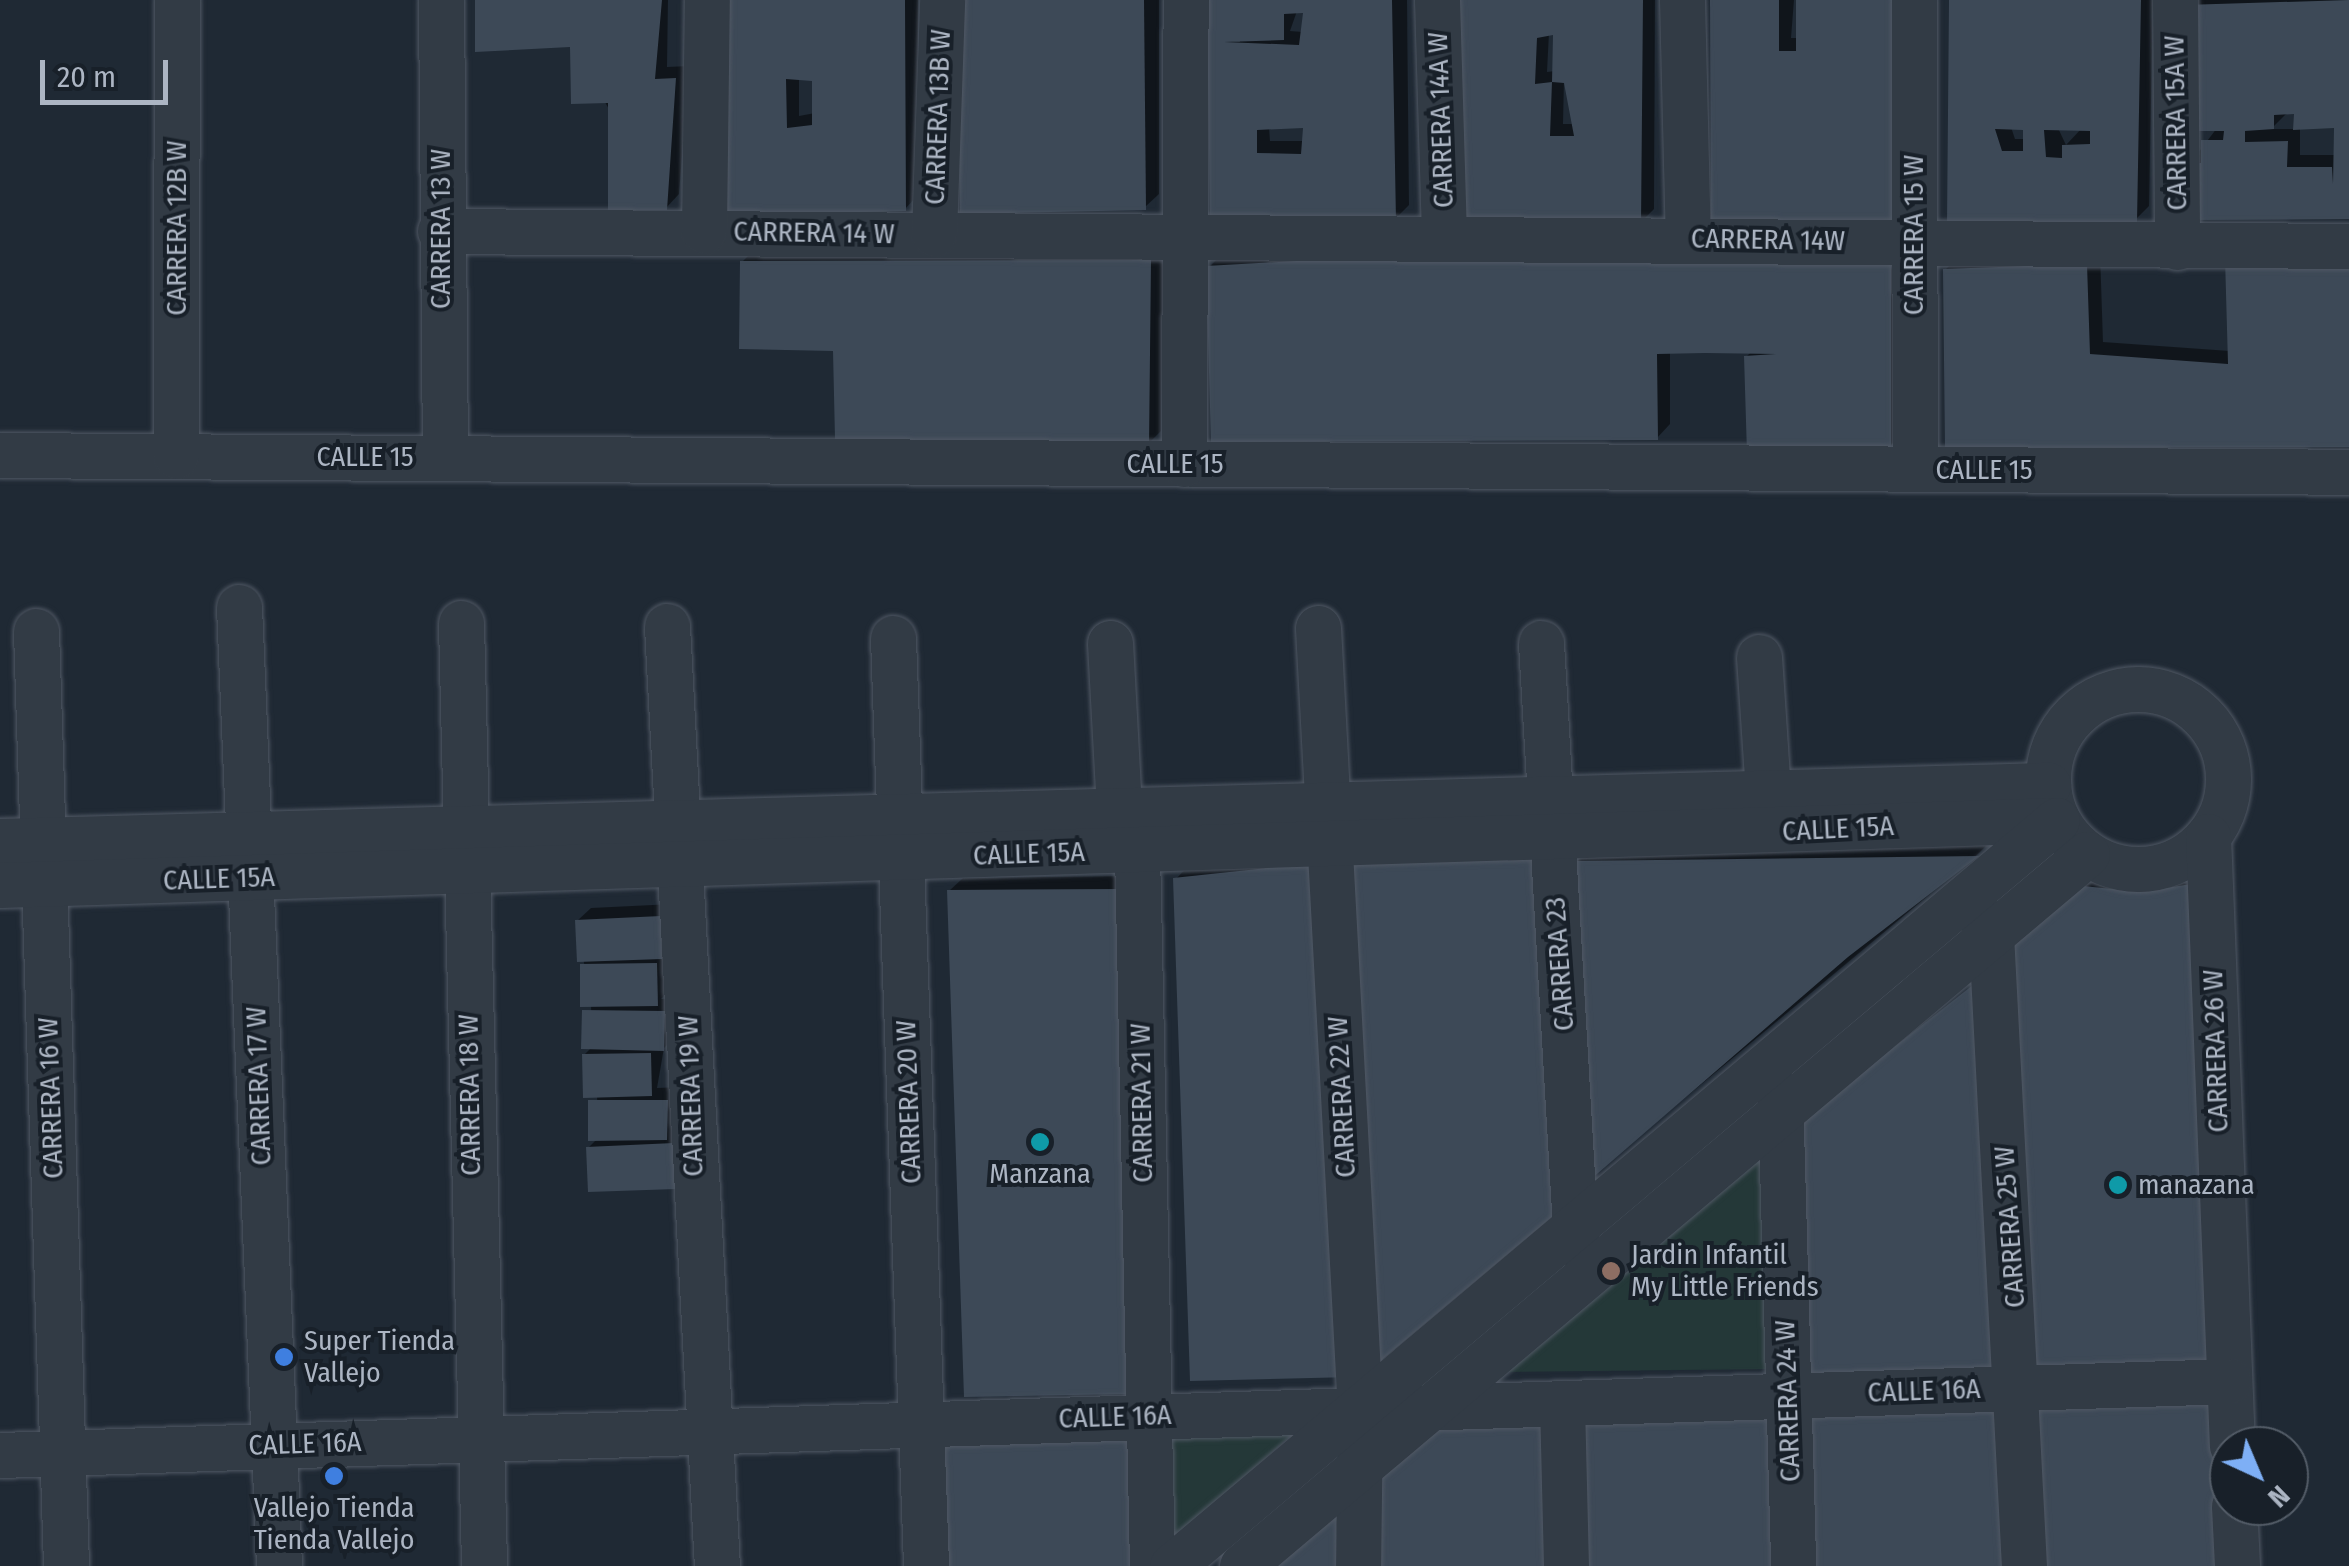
<!DOCTYPE html>
<html>
<head>
<meta charset="utf-8">
<style>
	body { margin:0 }
	#map { position:relative; width:2349px; height:1566px; overflow:hidden; background:#1f2934; font-family:"Fira Sans Condensed",sans-serif }
	div>[style] { position:absolute }
	[style*='--x'] { left:calc(var(--x)*1px); top:calc(var(--y)*1px); width:calc(var(--w)*1px); rotate:calc(var(--a)*1deg) }
	.green>* { inset:0; background:#243838 }
	.shadow>* { inset:0; background:#0007 }
	.building>* { inset:0; background:#3d4957 }
	.roads { filter:drop-shadow(0 0 2px #505864) drop-shadow(0 0 2px #505864) }
	.minor>* { height:45px; margin:-22.5px; padding:0 22.5px; transform-origin:22.5px; border-radius:22.5px; background:#323b45 }
	.minor>.ring { margin:-22.5px; padding:0; box-sizing:content-box; background:none; border:45px solid #323b45; border-radius:50% }
	.dots>* { width:28px; height:28px; translate:-50% -50%; box-sizing:border-box; border:5px solid #182029; border-radius:50% }
	span { translate:-50% -50%; white-space:nowrap; text-align:center; line-height:1.15; -webkit-text-stroke:8px #182029; paint-order:stroke }
	.street-label { font-size:28px; color:#acb5c3 }
	.poi-label { font-size:28px; color:#acb5c3 }
	.left { translate:0 -50%; text-align:left }
	.north { position:absolute; left:2209px; top:1426px; width:100px; height:100px; box-sizing:border-box; background:#182029; border:2px solid #535c67; border-radius:50%; rotate:136deg; font-size:28px; font-weight:700; line-height:40px; text-align:center; color:#acb5c3 }
	.north::after { content:''; display:block; margin:auto; width:35px; height:45px; background:#7eaff5; clip-path:polygon(50% 0,100% 100%,50% 72%,0 100%) }
	.scale { position:absolute; left:40px; top:60px; width:128px; height:45px; box-sizing:border-box; border:5px solid #acb5c3; border-top:0; padding-left:12px; font-size:30px; line-height:35px; white-space:nowrap; color:#acb5c3; -webkit-text-stroke:8px #182029; paint-order:stroke }
</style>
</head>
<body>
<div id="map">
	<div class="green">
		<i style="clip-path:polygon(1768px 1148px,1776px 1369px,1496px 1372px)"></i>
		<i style="clip-path:polygon(1163px 1426px,1302px 1426px,1163px 1548px)"></i>
	</div>
	<div class="shadow">
		<i style="clip-path:polygon(477px 0,668px 0,667px 67px,689px 66px,679px 194px,666px 208px,572px 45px)"></i>
		<i style="clip-path:polygon(evenodd,720px 0,918px 0,918px 195px,905px 209px,718px 213px,720px 0,799px 77px,815px 78px,815px 113px,799px 116px,799px 77px)"></i>
		<i style="clip-path:polygon(961px 0,1159px 0,1159px 194px,1145px 207px)"></i>
		<i style="clip-path:polygon(evenodd,1210px 0,1407px 0,1409px 205px,1395px 219px,1213px 219px,1210px 0,1305px 10px,1303px 32px,1290px 31px,1297px 11px,1305px 10px,1210px 0,1306px 125px,1305px 141px,1270px 141px,1269px 127px,1306px 125px)"></i>
		<i style="clip-path:polygon(evenodd,1462px 0,1655px 0,1654px 209px,1640px 223px,1462px 221px,1462px 0,1555px 32px,1555px 71px,1547px 72px,1549px 33px,1555px 32px,1462px 0,1564px 80px,1575px 124px,1563px 124px,1564px 80px)"></i>
		<i style="clip-path:polygon(1712px 0,1794px 0,1791px 38px,1798px 38px,1798px 0,1905px 205px)"></i>
		<i style="clip-path:polygon(evenodd,1951px 0,2153px 0,2149px 206px,2136px 219px,1950px 220px,1951px 0,2011px 127px,2026px 127px,2026px 139px,2015px 139px,2011px 127px,1951px 0,2058px 128px,2082px 128px,2066px 145px,2058px 128px)"></i>
		<i style="clip-path:polygon(evenodd,2193px 0,2349px 0,2349px 217px,2189px 165px,2217px 128px,2193px 0,2288px 112px,2296px 112px,2296px 129px,2271px 129px,2288px 112px,2193px 0,2336px 125px,2336px 155px,2300px 155px,2300px 127px,2336px 125px)"></i>
		<i style="clip-path:polygon(2349px 246px,2349px 447px,1947px 446px,1945px 270px,1959px 256px,2100px 251px,2103px 342px,2230px 351px)"></i>
		<i style="clip-path:polygon(1229px 247px,1904px 249px,1911px 425px,1890px 446px,1746px 357px,1752px 351px,1670px 351px,1670px 424px,1657px 438px,1209px 267px)"></i>
		<i style="clip-path:polygon(756px 248px,1164px 248px,1161px 431px,1148px 444px,742px 262px)"></i>
		<i style="clip-path:polygon(1988px 844px,1977px 855px,1592px 1175px,1576px 862px,1590px 849px)"></i>
		<i style="clip-path:polygon(1328px 851px,1366px 1362px,1176px 879px,1189px 865px)"></i>
		<i style="clip-path:polygon(2209px 870px,2234px 1349px,2031px 932px,2099px 873px)"></i>
		<i style="clip-path:polygon(1132px 876px,1143px 1378px,949px 891px,963px 878px)"></i>
		<i style="clip-path:polygon(673px 904px,670px 990px,661px 999px,677px 999px,677px 1035px,664px 1048px,657px 1088px,680px 1087px,688px 1173px,588px 1148px,598px 1138px,597px 1095px,584px 1055px,592px 1047px,591px 1005px,577px 921px,591px 908px)"></i>
		<i style="clip-path:polygon(2229px 1446px,2229px 1506px,2042px 1566px)"></i>
	</div>
	<div class="building">
		<i style="clip-path:polygon(475px 0,662px 0,655px 79px,676px 78px,667px 210px,608px 210px,608px 103px,571px 104px,570px 47px,475px 52px)"></i>
		<i style="clip-path:polygon(evenodd,717px 0,905px 0,906px 211px,715px 215px,717px 0,786px 79px,812px 81px,812px 125px,787px 128px,786px 79px)"></i>
		<i style="clip-path:polygon(957px 0,1144px 0,1146px 210px,960px 214px)"></i>
		<i style="clip-path:polygon(evenodd,1207px 0,1392px 0,1396px 221px,1210px 221px,1207px 0,1303px 13px,1299px 45px,1224px 42px,1284px 40px,1284px 14px,1303px 13px,1207px 0,1303px 128px,1301px 154px,1257px 153px,1257px 130px,1303px 128px)"></i>
		<i style="clip-path:polygon(evenodd,1459px 0,1643px 0,1641px 225px,1459px 223px,1459px 0,1553px 35px,1552px 82px,1535px 84px,1537px 38px,1553px 35px,1459px 0,1552px 82px,1564px 83px,1574px 136px,1550px 136px,1552px 82px)"></i>
		<i style="clip-path:polygon(1710px 0,1779px 0,1779px 51px,1796px 51px,1796px 0,1896px 0,1893px 221px,1711px 221px)"></i>
		<i style="clip-path:polygon(evenodd,1949px 0,2141px 0,2137px 222px,1947px 223px,1949px 0,1995px 129px,2023px 130px,2023px 151px,2002px 151px,1995px 129px,1949px 0,2044px 130px,2090px 131px,2090px 144px,2062px 145px,2062px 158px,2046px 157px,2044px 130px)"></i>
		<i style="clip-path:polygon(evenodd,2349px 0,2349px 219px,2187px 220px,2186px 164px,2201px 163px,2201px 140px,2223px 140px,2224px 131px,2187px 131px,2184px 5px,2349px 0,2294px 114px,2293px 130px,2334px 128px,2333px 184px,2332px 167px,2287px 167px,2288px 141px,2245px 142px,2245px 131px,2274px 129px,2274px 115px,2294px 114px)"></i>
		<i style="clip-path:polygon(2225px 258px,2349px 259px,2349px 447px,1945px 448px,1943px 269px,2087px 264px,2090px 354px,2228px 364px)"></i>
		<i style="clip-path:polygon(1151px 260px,1149px 447px,835px 439px,833px 351px,739px 349px,740px 261px)"></i>
		<i style="clip-path:polygon(1297px 261px,1891px 261px,1891px 448px,1747px 454px,1744px 356px,1776px 354px,1705px 353px,1657px 354px,1658px 440px,1211px 442px,1206px 266px)"></i>
		<i style="clip-path:polygon(1979px 856px,1848px 957px,1590px 1180px,1574px 861px)"></i>
		<i style="clip-path:polygon(1347px 860px,1537px 860px,1554px 1215px,1379px 1362px)"></i>
		<i style="clip-path:polygon(1315px 863px,1353px 1377px,1190px 1381px,1173px 878px)"></i>
		<i style="clip-path:polygon(2197px 883px,2222px 1365px,2034px 1367px,2014px 945px,2083px 886px,2142px 892px)"></i>
		<i style="clip-path:polygon(1120px 889px,1130px 1394px,964px 1397px,947px 890px)"></i>
		<i style="clip-path:polygon(661px 916px,662px 959px,577px 962px,575px 920px)"></i>
		<i style="clip-path:polygon(657px 963px,658px 1006px,580px 1007px,580px 964px)"></i>
		<i style="clip-path:polygon(1978px 981px,2006px 1373px,1805px 1376px,1795px 1125px)"></i>
		<i style="clip-path:polygon(582px 1010px,665px 1011px,664px 1051px,581px 1049px)"></i>
		<i style="clip-path:polygon(651px 1053px,652px 1096px,583px 1098px,582px 1054px)"></i>
		<i style="clip-path:polygon(588px 1100px,668px 1100px,667px 1140px,588px 1141px)"></i>
		<i style="clip-path:polygon(674px 1143px,676px 1189px,588px 1192px,586px 1147px)"></i>
		<i style="clip-path:polygon(2219px 1400px,2225px 1566px,2039px 1566px,2036px 1410px)"></i>
		<i style="clip-path:polygon(1798px 1404px,1998px 1408px,2003px 1566px,1803px 1566px)"></i>
		<i style="clip-path:polygon(1770px 1409px,1776px 1566px,1577px 1566px,1572px 1410px)"></i>
		<i style="clip-path:polygon(1554px 1416px,1557px 1566px,1364px 1566px,1360px 1479px,1430px 1422px)"></i>
		<i style="clip-path:polygon(1131px 1436px,1130px 1566px,940px 1566px,936px 1437px)"></i>
		<i style="clip-path:polygon(1335px 1503px,1338px 1566px,1265px 1566px)"></i>
	</div>
	<div class="roads">
		<div class="minor">
			<i style="--x:441;--y:0;--w:458;--a:89.5"></i>
			<i style="--x:1437;--y:0;--w:239;--a:88.3"></i>
			<i style="--x:1682;--y:0;--w:239;--a:88.6"></i>
			<i style="--x:1914;--y:0;--w:469;--a:89.9"></i>
			<i style="--x:2175;--y:0;--w:247;--a:89.5"></i>
			<i style="--x:440;--y:231;--w:1909;--a:0.45"></i>
			<i style="--x:704;--y:231;--w:231;--a:-89.3"></i>
			<i style="--x:934;--y:234;--w:234;--a:-88"></i>
			<i style="--x:0;--y:455;--w:2349;--a:0.41"></i>
			<i style="--x:176;--y:456;--w:456;--a:-89.9"></i>
			<i style="--x:1184;--y:464;--w:464;--a:-89.8"></i>
			<i style="--x:239;--y:607;--w:960;--a:87.61"></i>
			<i style="--x:461;--y:623;--w:943;--a:88.6"></i>
			<i style="--x:667;--y:626;--w:941;--a:86.96"></i>
			<i style="--x:1318;--y:628;--w:783;--a:86.93"></i>
			<i style="--x:1360;--y:1410;--w:156;--a:90.7"></i>
			<i style="--x:36;--y:631;--w:935;--a:88.16"></i>
			<i style="--x:893;--y:638;--w:929;--a:87.96"></i>
			<i style="--x:1110;--y:643;--w:167;--a:86.9"></i>
			<i style="--x:1119;--y:810;--w:45;--a:66.3"></i>
			<i style="--x:1137;--y:851;--w:715;--a:88.8"></i>
			<i style="--x:1541;--y:643;--w:603;--a:86.67"></i>
			<i style="--x:1759;--y:657;--w:164;--a:86.2"></i>
			<i class="ring" style="left:2048px;top:689px;width:135px;height:135px"></i>
			<i style="--x:2208;--y:836;--w:610;--a:87.75"></i>
			<i style="--x:0;--y:841;--w:2049;--a:-1.57"></i>
			<i style="--x:0;--y:885;--w:2058;--a:-1.81"></i>
			<i style="--x:1979;--y:915;--w:23;--a:59"></i>
			<i style="--x:1991;--y:935;--w:632;--a:87.01"></i>
			<i style="--x:1780;--y:1093;--w:473;--a:88.4"></i>
			<i style="--x:1562;--y:1403;--w:163;--a:88.6"></i>
			<i style="--x:0;--y:1455;--w:2230;--a:-1.9"></i>
			<i style="--x:2234;--y:1506;--w:60;--a:87.1"></i>
			<i style="--x:1172;--y:1566;--w:1157;--a:-40.13"></i>
			<i style="--x:1242;--y:1566;--w:1105;--a:-40.12"></i>
		</div>
	</div>
	<div class="dots">
		<i style="left:1040px;top:1142px;background:#0f9aa8"></i>
		<i style="left:2118px;top:1185px;background:#0f9aa8"></i>
		<i style="left:1611px;top:1271px;background:#8d6e63"></i>
		<i style="left:284px;top:1357px;background:#3f7fe0"></i>
		<i style="left:334px;top:1476px;background:#3f7fe0"></i>
	</div>
	<div class="street-label">
		<span style="left:938px;top:117px;rotate:-88deg">CARRERA 13B W</span>
		<span style="left:1441px;top:120px;rotate:-92deg">CARRERA 14A W</span>
		<span style="left:2176px;top:123px;rotate:-91deg">CARRERA 15A W</span>
		<span style="left:177px;top:228px;rotate:-90deg">CARRERA 12B W</span>
		<span style="left:441px;top:229px;rotate:-90deg">CARRERA 13 W</span>
		<span style="left:814px;top:233px;rotate:1deg">CARRERA 14 W</span>
		<span style="left:1914px;top:235px;rotate:-90deg">CARRERA 15 W</span>
		<span style="left:1768px;top:240px;rotate:1deg">CARRERA 14W</span>
		<span style="left:365px;top:457px">CALLE 15</span>
		<span style="left:1175px;top:464px">CALLE 15</span>
		<span style="left:1984px;top:470px">CALLE 15</span>
		<span style="left:1838px;top:829px;rotate:-3deg">CALLE 15A</span>
		<span style="left:1029px;top:854px;rotate:-2deg">CALLE 15A</span>
		<span style="left:219px;top:879px;rotate:-2deg">CALLE 15A</span>
		<span style="left:1560px;top:964px;rotate:-94deg">CARRERA 23</span>
		<span style="left:2216px;top:1051px;rotate:-92deg">CARRERA 26 W</span>
		<span style="left:259px;top:1086px;rotate:-92deg">CARRERA 17 W</span>
		<span style="left:470px;top:1095px;rotate:-91deg">CARRERA 18 W</span>
		<span style="left:691px;top:1096px;rotate:-92deg">CARRERA 19 W</span>
		<span style="left:1342px;top:1097px;rotate:-93deg">CARRERA 22 W</span>
		<span style="left:51px;top:1098px;rotate:-92deg">CARRERA 16 W</span>
		<span style="left:909px;top:1102px;rotate:-92deg">CARRERA 20 W</span>
		<span style="left:1142px;top:1103px;rotate:-91deg">CARRERA 21 W</span>
		<span style="left:2010px;top:1227px;rotate:-94deg">CARRERA 25 W</span>
		<span style="left:1924px;top:1391px;rotate:-2deg">CALLE 16A</span>
		<span style="left:1788px;top:1401px;rotate:-92deg">CARRERA 24 W</span>
		<span style="left:1115px;top:1417px;rotate:-2deg">CALLE 16A</span>
		<span style="left:305px;top:1444px;rotate:-2deg">CALLE 16A</span>
	</div>
	<div class="poi-label">
		<span style="left:1040px;top:1174px">Manzana</span>
		<span class="left" style="left:2138px;top:1185px">manazana</span>
		<span class="left" style="left:1631px;top:1271px">Jardin Infantil<br>My Little Friends</span>
		<span class="left" style="left:304px;top:1357px">Super Tienda<br>Vallejo</span>
		<span style="left:334px;top:1524px">Vallejo Tienda<br>Tienda Vallejo</span>
	</div>
	<div class="north">N</div>
	<div class="scale">20 m</div>
</div>
</body>
</html>
